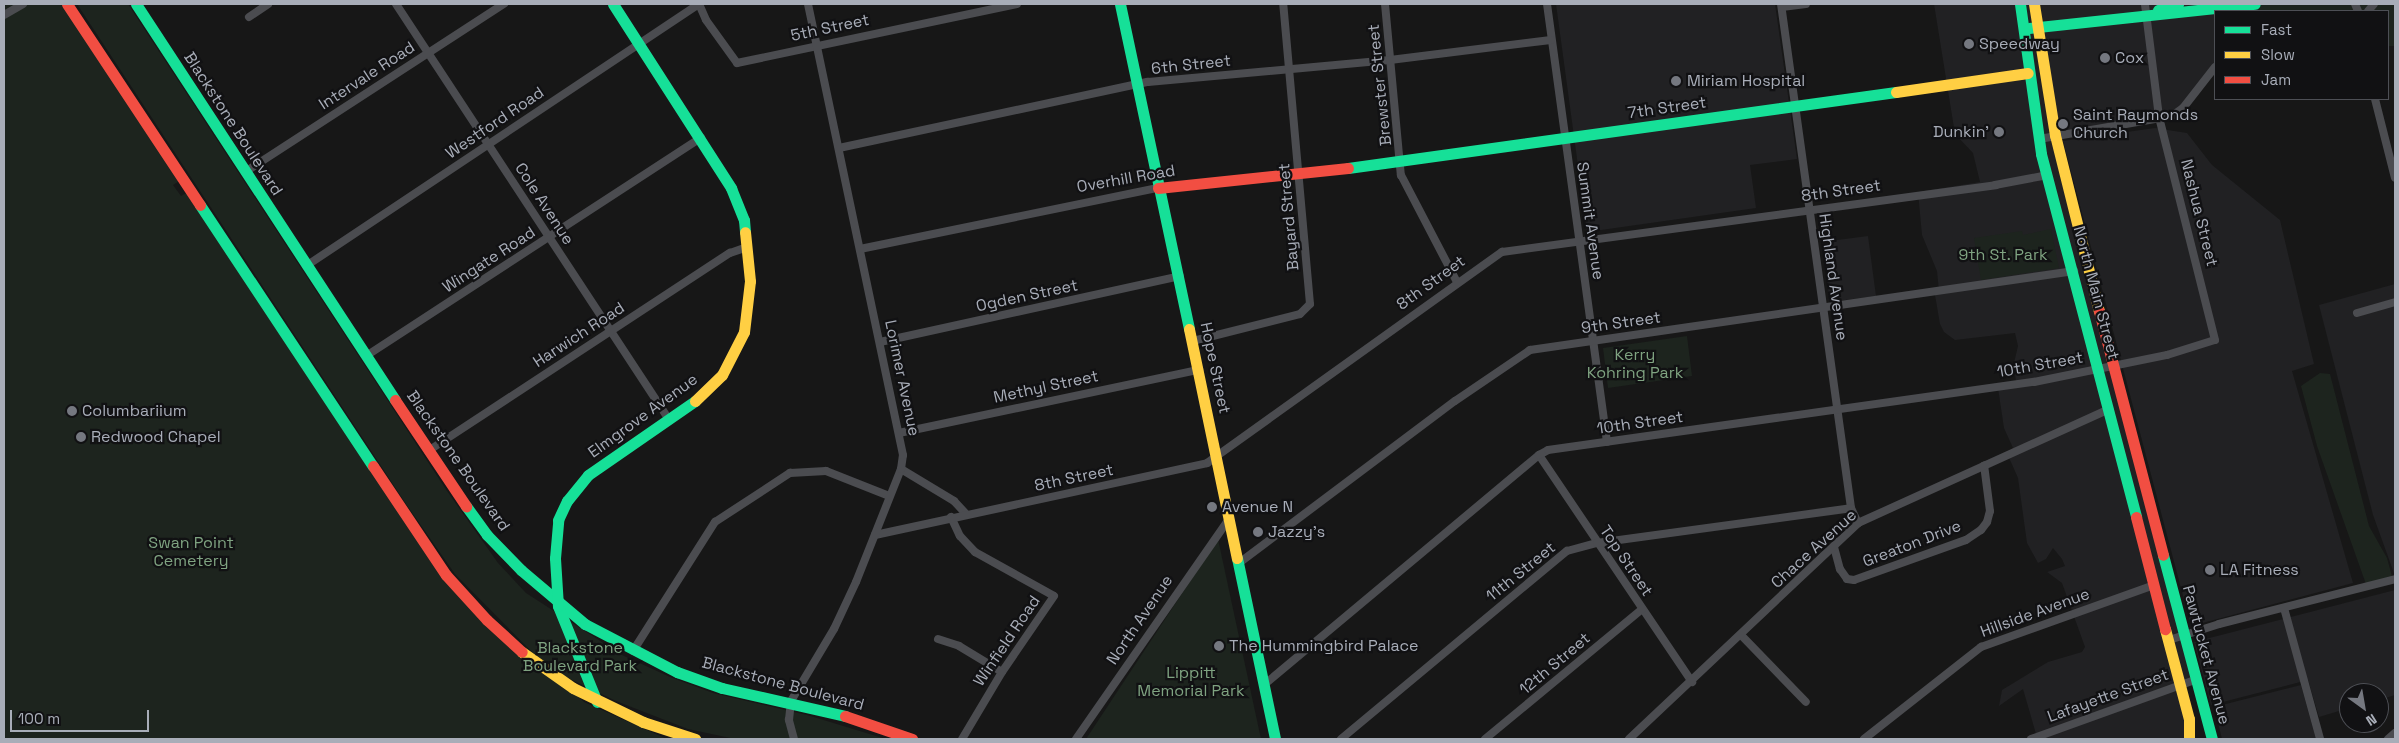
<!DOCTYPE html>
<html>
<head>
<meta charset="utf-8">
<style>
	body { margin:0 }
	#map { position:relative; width:2399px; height:743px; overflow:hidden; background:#171717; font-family:"Space Grotesk",sans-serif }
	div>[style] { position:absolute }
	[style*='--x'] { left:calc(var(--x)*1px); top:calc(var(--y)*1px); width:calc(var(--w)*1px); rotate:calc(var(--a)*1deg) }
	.built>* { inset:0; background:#212123 }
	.green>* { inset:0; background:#1d241e }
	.street>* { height:8px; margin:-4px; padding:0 4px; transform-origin:4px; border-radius:4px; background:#4b4c50 }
	.fast>* { height:11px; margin:-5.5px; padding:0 5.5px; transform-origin:5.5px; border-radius:5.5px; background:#16e098 }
	.slow>* { height:11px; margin:-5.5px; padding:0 5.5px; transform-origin:5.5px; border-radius:5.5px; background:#ffcf43 }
	.jam>* { height:11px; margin:-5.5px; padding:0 5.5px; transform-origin:5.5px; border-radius:5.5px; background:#f24e42 }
	.dots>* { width:14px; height:14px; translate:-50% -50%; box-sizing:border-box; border:2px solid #111113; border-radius:50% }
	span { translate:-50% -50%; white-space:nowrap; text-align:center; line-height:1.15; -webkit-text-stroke:4.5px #111113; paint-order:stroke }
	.street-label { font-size:16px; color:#a8adb8 }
	.poi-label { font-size:16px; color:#a8adb8 }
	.left { translate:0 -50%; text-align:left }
	.right { translate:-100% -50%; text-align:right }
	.park-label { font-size:16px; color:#7fa381 }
	.frame { position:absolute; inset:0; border:5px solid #a8adb8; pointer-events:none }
	.legend { position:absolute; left:2214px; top:10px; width:175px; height:90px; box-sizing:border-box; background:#111113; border:1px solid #4d4f55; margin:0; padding:6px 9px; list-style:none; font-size:15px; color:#a8adb8 }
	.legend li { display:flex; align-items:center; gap:10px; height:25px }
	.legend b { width:25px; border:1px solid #4d4f55 }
	.north { position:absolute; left:2339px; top:683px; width:50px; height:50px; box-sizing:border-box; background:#111113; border:1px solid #4d4f55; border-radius:50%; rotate:148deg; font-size:14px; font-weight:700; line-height:20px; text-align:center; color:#a8adb8 }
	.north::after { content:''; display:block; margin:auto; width:18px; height:22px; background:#757880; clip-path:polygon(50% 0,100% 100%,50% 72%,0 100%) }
	.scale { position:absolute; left:10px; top:710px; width:139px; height:22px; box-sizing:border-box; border:2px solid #a8adb8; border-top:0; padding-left:6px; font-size:15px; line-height:18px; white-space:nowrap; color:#a8adb8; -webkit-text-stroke:4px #111113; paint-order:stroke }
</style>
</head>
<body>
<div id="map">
	<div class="built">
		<i style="clip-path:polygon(1556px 4px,1775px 4px,1797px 159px,1750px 165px,1756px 208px,1587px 232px)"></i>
		<i style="clip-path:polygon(1934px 4px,2250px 4px,2250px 11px,2215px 11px,2215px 62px,2177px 112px,2054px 134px,2195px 678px,2183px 685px,2193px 739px,2041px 739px,2036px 734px,2023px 689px,1999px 706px,2002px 690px,2048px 662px,2082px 652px,2085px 647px,2062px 583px,2047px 572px,2065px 566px,2062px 559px,2053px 548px,2046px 559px,2038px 563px,2027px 543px,2018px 478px,2007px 453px,2013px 448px,2004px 428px,1998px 388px,2016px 382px,2014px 363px,2018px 346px,2015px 333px,1955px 340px,1944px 332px,1940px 324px,1935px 295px,1939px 291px,1937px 271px,1922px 235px,1918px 192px,1980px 182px,1973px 153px,1955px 134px)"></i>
		<i style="clip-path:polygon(2155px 128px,2187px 133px,2212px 165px,2280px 220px,2314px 364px,2292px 371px,2353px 583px,2191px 626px,2063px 141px)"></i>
		<i style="clip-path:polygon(1868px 236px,1876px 296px,1830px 302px,1822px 242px)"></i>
		<i style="clip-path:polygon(2395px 284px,2395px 576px,2373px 515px,2319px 305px)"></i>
		<i style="clip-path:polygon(2395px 590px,2395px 695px,2379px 700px,2379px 693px,2349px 693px,2349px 708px,2319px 717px,2308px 680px,2211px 705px,2194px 642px)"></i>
		<i style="clip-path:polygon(2301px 685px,2316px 739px,2222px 739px,2214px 707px)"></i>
	</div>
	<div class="green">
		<i style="clip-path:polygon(4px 4px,66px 4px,181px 180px,173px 185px,181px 196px,188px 192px,333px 414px,416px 538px,447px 576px,584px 702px,667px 739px,4px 739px)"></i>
		<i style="clip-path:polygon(77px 4px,128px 4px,447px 491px,498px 563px,526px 593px,622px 655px,670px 677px,713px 693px,807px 715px,886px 739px,735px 739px,688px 729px,616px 701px,566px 677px,534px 654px,455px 574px,406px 504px)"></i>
		<i style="clip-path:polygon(2250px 4px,2395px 4px,2395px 46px,2388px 46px,2388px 11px,2250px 11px)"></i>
		<i style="clip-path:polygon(2051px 229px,2059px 268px,1981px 280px,1974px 238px,2022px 231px,2023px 235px)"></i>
		<i style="clip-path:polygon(1687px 336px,1692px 376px,1608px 388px,1603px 348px)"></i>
		<i style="clip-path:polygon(2320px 373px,2330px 374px,2369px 526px,2387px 558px,2393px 580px,2367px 587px,2317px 446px,2301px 386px)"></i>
		<i style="clip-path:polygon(1218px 539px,1261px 739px,1086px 739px)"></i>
	</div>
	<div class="street">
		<i style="--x:396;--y:4;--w:498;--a:56.7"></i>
		<i style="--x:699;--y:4;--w:17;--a:66"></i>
		<i style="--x:706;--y:20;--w:53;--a:54.2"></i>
		<i style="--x:737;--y:63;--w:286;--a:-11.9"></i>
		<i style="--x:1385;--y:4;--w:172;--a:84.7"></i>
		<i style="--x:1401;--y:175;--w:121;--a:62.4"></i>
		<i style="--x:1547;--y:4;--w:442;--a:82.2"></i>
		<i style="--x:1781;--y:4;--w:509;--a:82.09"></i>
		<i style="--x:1851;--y:508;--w:17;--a:65"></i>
		<i style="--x:2355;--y:4;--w:8;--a:67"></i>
		<i style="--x:1782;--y:7;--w:24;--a:-7"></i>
		<i style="--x:2368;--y:11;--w:9;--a:-49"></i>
		<i style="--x:4;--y:15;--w:22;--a:-30"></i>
		<i style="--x:249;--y:17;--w:23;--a:-34"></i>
		<i style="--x:2375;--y:99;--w:81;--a:75.8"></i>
		<i style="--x:2039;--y:139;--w:135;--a:-9.8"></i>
		<i style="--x:2172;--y:116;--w:14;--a:-36"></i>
		<i style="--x:2183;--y:108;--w:52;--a:-52"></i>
		<i style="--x:839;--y:148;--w:316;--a:-12.1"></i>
		<i style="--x:1148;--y:82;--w:243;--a:-5.2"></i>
		<i style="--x:1390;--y:60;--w:162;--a:-7.1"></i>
		<i style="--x:245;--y:172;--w:309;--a:-33"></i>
		<i style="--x:860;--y:249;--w:304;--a:-11.6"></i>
		<i style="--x:306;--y:266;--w:472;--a:-33.7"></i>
		<i style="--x:2357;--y:313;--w:40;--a:-16"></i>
		<i style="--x:1193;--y:341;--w:110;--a:-14.2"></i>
		<i style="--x:1300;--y:314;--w:14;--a:-45"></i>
		<i style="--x:1310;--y:304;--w:301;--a:-95.1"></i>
		<i style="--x:880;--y:342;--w:307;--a:-12.4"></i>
		<i style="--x:366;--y:356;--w:400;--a:-33.1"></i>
		<i style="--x:899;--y:433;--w:307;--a:-11.9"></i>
		<i style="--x:428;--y:451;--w:361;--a:-33.3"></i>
		<i style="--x:730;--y:253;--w:18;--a:-19"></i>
		<i style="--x:1539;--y:455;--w:274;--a:56"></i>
		<i style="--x:901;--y:469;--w:62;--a:31.1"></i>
		<i style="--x:954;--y:501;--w:18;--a:47"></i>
		<i style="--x:951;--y:517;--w:21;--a:65"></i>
		<i style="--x:960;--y:536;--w:22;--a:47"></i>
		<i style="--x:975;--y:552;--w:90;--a:29.1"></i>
		<i style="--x:1054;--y:596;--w:92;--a:124.4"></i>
		<i style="--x:1002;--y:672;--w:78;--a:120.8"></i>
		<i style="--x:875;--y:535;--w:340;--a:-12.2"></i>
		<i style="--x:1207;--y:463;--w:363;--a:-35.6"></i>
		<i style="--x:1502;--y:252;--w:498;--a:-7.7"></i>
		<i style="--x:1995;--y:185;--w:54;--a:-10.7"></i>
		<i style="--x:1834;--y:547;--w:23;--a:75"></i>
		<i style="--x:1840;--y:569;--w:12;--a:55"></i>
		<i style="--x:1847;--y:579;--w:7;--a:8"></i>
		<i style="--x:1854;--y:580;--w:119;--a:-19.7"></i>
		<i style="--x:1966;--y:540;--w:18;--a:-34"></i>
		<i style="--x:1981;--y:530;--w:10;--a:-53"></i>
		<i style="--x:1987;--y:522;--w:11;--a:-75"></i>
		<i style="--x:1990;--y:511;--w:46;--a:-97.4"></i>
		<i style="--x:1239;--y:563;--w:270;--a:-36.9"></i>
		<i style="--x:1455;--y:401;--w:91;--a:-34.2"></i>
		<i style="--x:1530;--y:350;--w:550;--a:-8.26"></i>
		<i style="--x:2284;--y:608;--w:136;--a:74.6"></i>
		<i style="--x:1741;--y:635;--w:93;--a:45.9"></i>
		<i style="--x:938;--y:639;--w:22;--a:18"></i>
		<i style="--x:959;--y:646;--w:50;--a:31.2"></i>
		<i style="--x:2169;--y:640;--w:52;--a:-17.7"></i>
		<i style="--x:2219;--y:624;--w:182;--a:-14.3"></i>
		<i style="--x:633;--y:651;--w:153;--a:-57.6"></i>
		<i style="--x:715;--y:522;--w:90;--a:-33.2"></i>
		<i style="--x:790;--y:473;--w:36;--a:-3"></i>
		<i style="--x:826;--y:471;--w:68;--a:21.6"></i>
		<i style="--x:1265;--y:684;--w:357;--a:-39.9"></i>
		<i style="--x:1539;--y:455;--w:10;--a:-29"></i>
		<i style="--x:1548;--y:450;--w:491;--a:-8"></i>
		<i style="--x:2034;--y:382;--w:136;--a:-11.5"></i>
		<i style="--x:2167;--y:355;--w:50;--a:-17.4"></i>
		<i style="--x:2215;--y:340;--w:230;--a:-104.1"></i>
		<i style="--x:2159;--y:117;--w:114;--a:-97.1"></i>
		<i style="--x:794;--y:739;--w:20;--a:-105"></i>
		<i style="--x:789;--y:720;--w:19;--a:-84"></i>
		<i style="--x:791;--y:701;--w:84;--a:-59.2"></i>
		<i style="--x:834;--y:629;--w:52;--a:-64.9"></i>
		<i style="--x:856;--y:582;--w:122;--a:-68.3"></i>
		<i style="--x:901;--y:469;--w:14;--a:-82"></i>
		<i style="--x:903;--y:455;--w:461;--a:-101.9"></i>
		<i style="--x:1076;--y:739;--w:268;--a:-55.2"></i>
		<i style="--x:1341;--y:739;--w:294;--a:-39.8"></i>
		<i style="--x:1567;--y:551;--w:31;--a:-15"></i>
		<i style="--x:1597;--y:543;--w:256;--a:-7.8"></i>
		<i style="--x:1485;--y:739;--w:204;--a:-39.6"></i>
		<i style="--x:1629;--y:739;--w:315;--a:-43.3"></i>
		<i style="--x:1858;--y:523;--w:276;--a:-24.4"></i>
		<i style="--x:1864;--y:739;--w:149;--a:-38.2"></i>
		<i style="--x:1981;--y:647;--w:184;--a:-19.7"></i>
		<i style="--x:2031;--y:739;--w:174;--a:-19.8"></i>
		<i style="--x:2388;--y:739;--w:9;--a:-41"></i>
	</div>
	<div class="fast">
		<i style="--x:136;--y:4;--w:473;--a:56.8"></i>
		<i style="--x:613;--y:4;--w:219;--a:57.3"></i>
		<i style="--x:731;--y:188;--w:35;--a:68"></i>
		<i style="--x:744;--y:220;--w:12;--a:85"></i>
		<i style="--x:1120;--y:4;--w:332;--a:78"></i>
		<i style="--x:2020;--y:4;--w:151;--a:82"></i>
		<i style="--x:2041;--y:154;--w:375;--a:75.3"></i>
		<i style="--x:2158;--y:10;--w:21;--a:-17"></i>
		<i style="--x:2029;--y:28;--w:227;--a:-6.1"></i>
		<i style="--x:1348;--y:168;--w:553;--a:-7.9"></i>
		<i style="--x:200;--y:205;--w:313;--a:56.5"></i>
		<i style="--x:466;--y:506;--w:36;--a:54"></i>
		<i style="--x:487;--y:535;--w:49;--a:45.8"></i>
		<i style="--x:521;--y:570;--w:84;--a:40.2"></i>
		<i style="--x:585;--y:624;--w:104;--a:27.6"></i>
		<i style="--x:677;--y:672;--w:48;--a:19.6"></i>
		<i style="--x:722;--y:688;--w:126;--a:12.8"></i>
		<i style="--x:2163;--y:555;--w:190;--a:75.1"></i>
		<i style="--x:1237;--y:558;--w:185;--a:78.1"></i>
		<i style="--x:597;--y:702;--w:104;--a:-112.1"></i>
		<i style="--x:558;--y:606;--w:48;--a:-93.6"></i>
		<i style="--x:555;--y:558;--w:38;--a:-85"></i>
		<i style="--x:558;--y:520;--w:21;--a:-65"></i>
		<i style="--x:567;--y:501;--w:33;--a:-51"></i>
		<i style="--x:588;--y:475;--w:130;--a:-34.7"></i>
	</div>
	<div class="slow">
		<i style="--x:2034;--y:4;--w:133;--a:80.9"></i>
		<i style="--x:2055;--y:135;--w:181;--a:76"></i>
		<i style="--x:1896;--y:92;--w:133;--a:-8.2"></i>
		<i style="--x:1189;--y:329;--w:234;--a:78.2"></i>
		<i style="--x:695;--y:401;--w:37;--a:-44"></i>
		<i style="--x:722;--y:375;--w:48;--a:-62.9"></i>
		<i style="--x:744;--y:332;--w:51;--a:-83.3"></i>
		<i style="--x:750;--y:281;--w:49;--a:-95.8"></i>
		<i style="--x:2165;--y:629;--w:93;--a:75.1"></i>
		<i style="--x:2189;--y:719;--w:20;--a:90"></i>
		<i style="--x:522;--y:652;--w:62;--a:35.2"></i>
		<i style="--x:573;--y:688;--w:78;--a:25.9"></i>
		<i style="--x:643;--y:722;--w:55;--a:18.1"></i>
	</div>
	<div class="jam">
		<i style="--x:67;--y:4;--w:241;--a:56.5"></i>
		<i style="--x:1158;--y:188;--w:191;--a:-6"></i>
		<i style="--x:2099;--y:311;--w:252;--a:75.3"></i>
		<i style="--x:395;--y:400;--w:128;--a:56.2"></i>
		<i style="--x:373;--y:466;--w:131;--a:56.2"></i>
		<i style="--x:446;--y:575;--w:61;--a:47.7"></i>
		<i style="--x:487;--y:620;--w:47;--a:42.4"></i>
		<i style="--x:2136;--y:517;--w:116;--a:75.5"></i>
		<i style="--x:845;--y:716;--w:71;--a:18.9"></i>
	</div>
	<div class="dots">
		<i style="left:1969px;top:44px;background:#757880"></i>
		<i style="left:2105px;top:58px;background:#757880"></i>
		<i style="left:1676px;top:81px;background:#757880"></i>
		<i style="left:2063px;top:124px;background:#757880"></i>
		<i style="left:1999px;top:132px;background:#757880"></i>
		<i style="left:72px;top:411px;background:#757880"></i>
		<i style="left:81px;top:437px;background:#757880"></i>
		<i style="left:1212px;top:507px;background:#757880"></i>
		<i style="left:1258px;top:532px;background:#757880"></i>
		<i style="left:2210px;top:570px;background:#757880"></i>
		<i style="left:1219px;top:646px;background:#757880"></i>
	</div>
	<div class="street-label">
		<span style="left:830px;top:28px;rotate:-12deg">5th Street</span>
		<span style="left:1191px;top:65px;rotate:-6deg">6th Street</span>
		<span style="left:367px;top:76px;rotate:-33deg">Intervale Road</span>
		<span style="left:1380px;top:85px;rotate:-96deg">Brewster Street</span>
		<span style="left:1667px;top:108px;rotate:-8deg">7th Street</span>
		<span style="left:495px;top:123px;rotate:-34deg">Westford Road</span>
		<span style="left:233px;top:124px;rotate:57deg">Blackstone Boulevard</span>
		<span style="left:1126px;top:179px;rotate:-10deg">Overhill Road</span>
		<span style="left:1841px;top:191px;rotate:-8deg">8th Street</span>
		<span style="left:544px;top:204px;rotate:57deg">Cole Avenue</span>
		<span style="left:2199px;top:213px;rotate:76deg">Nashua Street</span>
		<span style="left:1289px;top:217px;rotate:-95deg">Bayard Street</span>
		<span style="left:1590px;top:221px;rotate:82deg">Summit Avenue</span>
		<span style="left:489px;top:260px;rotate:-33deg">Wingate Road</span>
		<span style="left:1833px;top:277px;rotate:82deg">Highland Avenue</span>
		<span style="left:1431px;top:283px;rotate:-36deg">8th Street</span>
		<span style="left:2096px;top:293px;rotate:75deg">North Main Street</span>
		<span style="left:1027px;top:296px;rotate:-12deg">Ogden Street</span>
		<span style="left:1621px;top:323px;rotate:-8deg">9th Street</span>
		<span style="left:579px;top:335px;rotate:-33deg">Harwich Road</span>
		<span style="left:2040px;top:365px;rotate:-10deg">10th Street</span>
		<span style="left:1215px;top:368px;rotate:78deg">Hope Street</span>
		<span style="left:902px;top:378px;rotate:78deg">Lorimer Avenue</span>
		<span style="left:1046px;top:387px;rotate:-12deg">Methyl Street</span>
		<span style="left:643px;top:416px;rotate:-36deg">Elmgrove Avenue</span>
		<span style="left:1640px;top:423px;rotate:-8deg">10th Street</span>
		<span style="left:458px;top:461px;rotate:55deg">Blackstone Boulevard</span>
		<span style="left:1074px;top:478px;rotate:-12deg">8th Street</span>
		<span style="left:1912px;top:544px;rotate:-21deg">Greaton Drive</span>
		<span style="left:1814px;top:549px;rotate:-42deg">Chace Avenue</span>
		<span style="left:1626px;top:561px;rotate:56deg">Top Street</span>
		<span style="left:1521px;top:572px;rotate:-39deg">11th Street</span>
		<span style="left:2035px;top:613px;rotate:-20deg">Hillside Avenue</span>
		<span style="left:1140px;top:620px;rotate:-56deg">North Avenue</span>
		<span style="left:1007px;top:641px;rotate:-56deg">Winfield Road</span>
		<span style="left:2206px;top:655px;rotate:75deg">Pawtucket Avenue</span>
		<span style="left:1555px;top:664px;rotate:-40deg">12th Street</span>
		<span style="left:783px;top:684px;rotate:15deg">Blackstone Boulevard</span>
		<span style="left:2108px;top:696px;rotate:-20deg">Lafayette Street</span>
	</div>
	<div class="poi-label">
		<span class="left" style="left:1979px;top:44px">Speedway</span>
		<span class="left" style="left:2115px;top:58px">Cox</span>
		<span class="left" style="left:1687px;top:81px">Miriam Hospital</span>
		<span class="left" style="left:2073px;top:124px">Saint Raymonds<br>Church</span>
		<span class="right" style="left:1989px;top:132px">Dunkin'</span>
		<span class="left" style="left:82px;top:411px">Columbariium</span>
		<span class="left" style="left:91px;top:437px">Redwood Chapel</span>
		<span class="left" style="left:1222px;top:507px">Avenue N</span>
		<span class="left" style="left:1268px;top:532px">Jazzy's</span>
		<span class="left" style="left:2220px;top:570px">LA Fitness</span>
		<span class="left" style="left:1229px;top:646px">The Hummingbird Palace</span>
	</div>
	<div class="park-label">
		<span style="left:2003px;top:255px">9th St. Park</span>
		<span style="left:1635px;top:364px">Kerry<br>Kohring Park</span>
		<span style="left:191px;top:552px">Swan Point<br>Cemetery</span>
		<span style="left:580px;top:657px">Blackstone<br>Boulevard Park</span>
		<span style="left:1191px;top:682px">Lippitt<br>Memorial Park</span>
	</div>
	<div class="frame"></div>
	<ul class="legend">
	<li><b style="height:6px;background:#16e098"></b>Fast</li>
	<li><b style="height:6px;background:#ffcf43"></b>Slow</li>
	<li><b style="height:6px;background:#f24e42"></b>Jam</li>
	</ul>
	<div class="north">N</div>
	<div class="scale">100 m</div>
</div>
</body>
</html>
